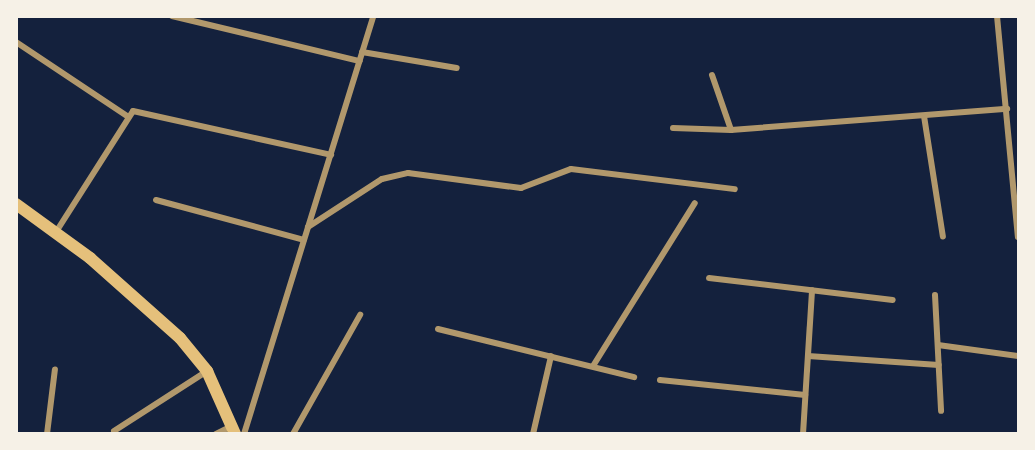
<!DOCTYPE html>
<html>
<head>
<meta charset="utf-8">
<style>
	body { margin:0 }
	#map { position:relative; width:1035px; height:450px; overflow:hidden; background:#14213d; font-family:Montserrat,sans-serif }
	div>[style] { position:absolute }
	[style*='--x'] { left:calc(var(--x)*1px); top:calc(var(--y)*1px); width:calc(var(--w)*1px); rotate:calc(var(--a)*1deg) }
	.minor>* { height:6px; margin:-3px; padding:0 3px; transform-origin:3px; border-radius:3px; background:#b1986c }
	.secondary>* { height:12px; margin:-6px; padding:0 6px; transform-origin:6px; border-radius:6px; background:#e5c07b }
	span { translate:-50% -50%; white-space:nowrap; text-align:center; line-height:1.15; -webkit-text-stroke:6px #f6f1e7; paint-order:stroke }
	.frame { position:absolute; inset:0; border:18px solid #f6f1e7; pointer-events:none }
</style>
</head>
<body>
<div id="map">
	<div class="minor">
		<i style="--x:172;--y:16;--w:193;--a:13.5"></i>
		<i style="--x:997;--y:16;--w:222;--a:84.6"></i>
		<i style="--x:16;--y:42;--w:133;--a:33.7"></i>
		<i style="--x:362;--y:52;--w:96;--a:9.6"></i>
		<i style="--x:712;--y:75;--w:58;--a:70.9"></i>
		<i style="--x:924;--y:116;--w:122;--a:81.1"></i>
		<i style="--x:673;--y:128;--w:58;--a:2"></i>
		<i style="--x:731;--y:130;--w:277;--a:-4.4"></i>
		<i style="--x:156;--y:200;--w:153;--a:15.1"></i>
		<i style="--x:308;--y:227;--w:88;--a:-33"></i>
		<i style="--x:382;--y:179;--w:27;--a:-13"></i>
		<i style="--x:408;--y:173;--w:114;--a:7.6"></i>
		<i style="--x:521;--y:188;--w:53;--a:-20.8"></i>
		<i style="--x:571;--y:169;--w:165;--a:7"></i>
		<i style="--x:56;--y:232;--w:143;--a:-57.5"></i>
		<i style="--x:133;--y:111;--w:203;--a:12.5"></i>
		<i style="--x:709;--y:278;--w:185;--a:6.8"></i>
		<i style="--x:935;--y:295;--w:116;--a:87"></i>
		<i style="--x:438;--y:329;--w:202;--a:13.8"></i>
		<i style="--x:938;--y:345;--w:81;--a:7.8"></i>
		<i style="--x:808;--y:356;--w:131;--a:3.9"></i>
		<i style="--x:593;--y:366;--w:192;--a:-58"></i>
		<i style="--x:660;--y:380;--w:146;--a:5.9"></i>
		<i style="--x:114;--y:431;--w:111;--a:-32.8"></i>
		<i style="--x:47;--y:434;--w:65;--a:-83"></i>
		<i style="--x:216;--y:434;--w:18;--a:-27"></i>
		<i style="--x:244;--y:434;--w:437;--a:-72.8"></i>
		<i style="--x:293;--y:434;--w:137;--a:-60.6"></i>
		<i style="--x:533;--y:434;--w:80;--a:-77"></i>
		<i style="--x:803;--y:434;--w:144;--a:-86.4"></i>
	</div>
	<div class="secondary">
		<i style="--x:16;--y:204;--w:92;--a:36.1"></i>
		<i style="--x:90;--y:258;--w:120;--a:41.6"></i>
		<i style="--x:180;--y:338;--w:43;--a:50.7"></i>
		<i style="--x:207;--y:371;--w:69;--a:66"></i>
	</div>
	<div class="frame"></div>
</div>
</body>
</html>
